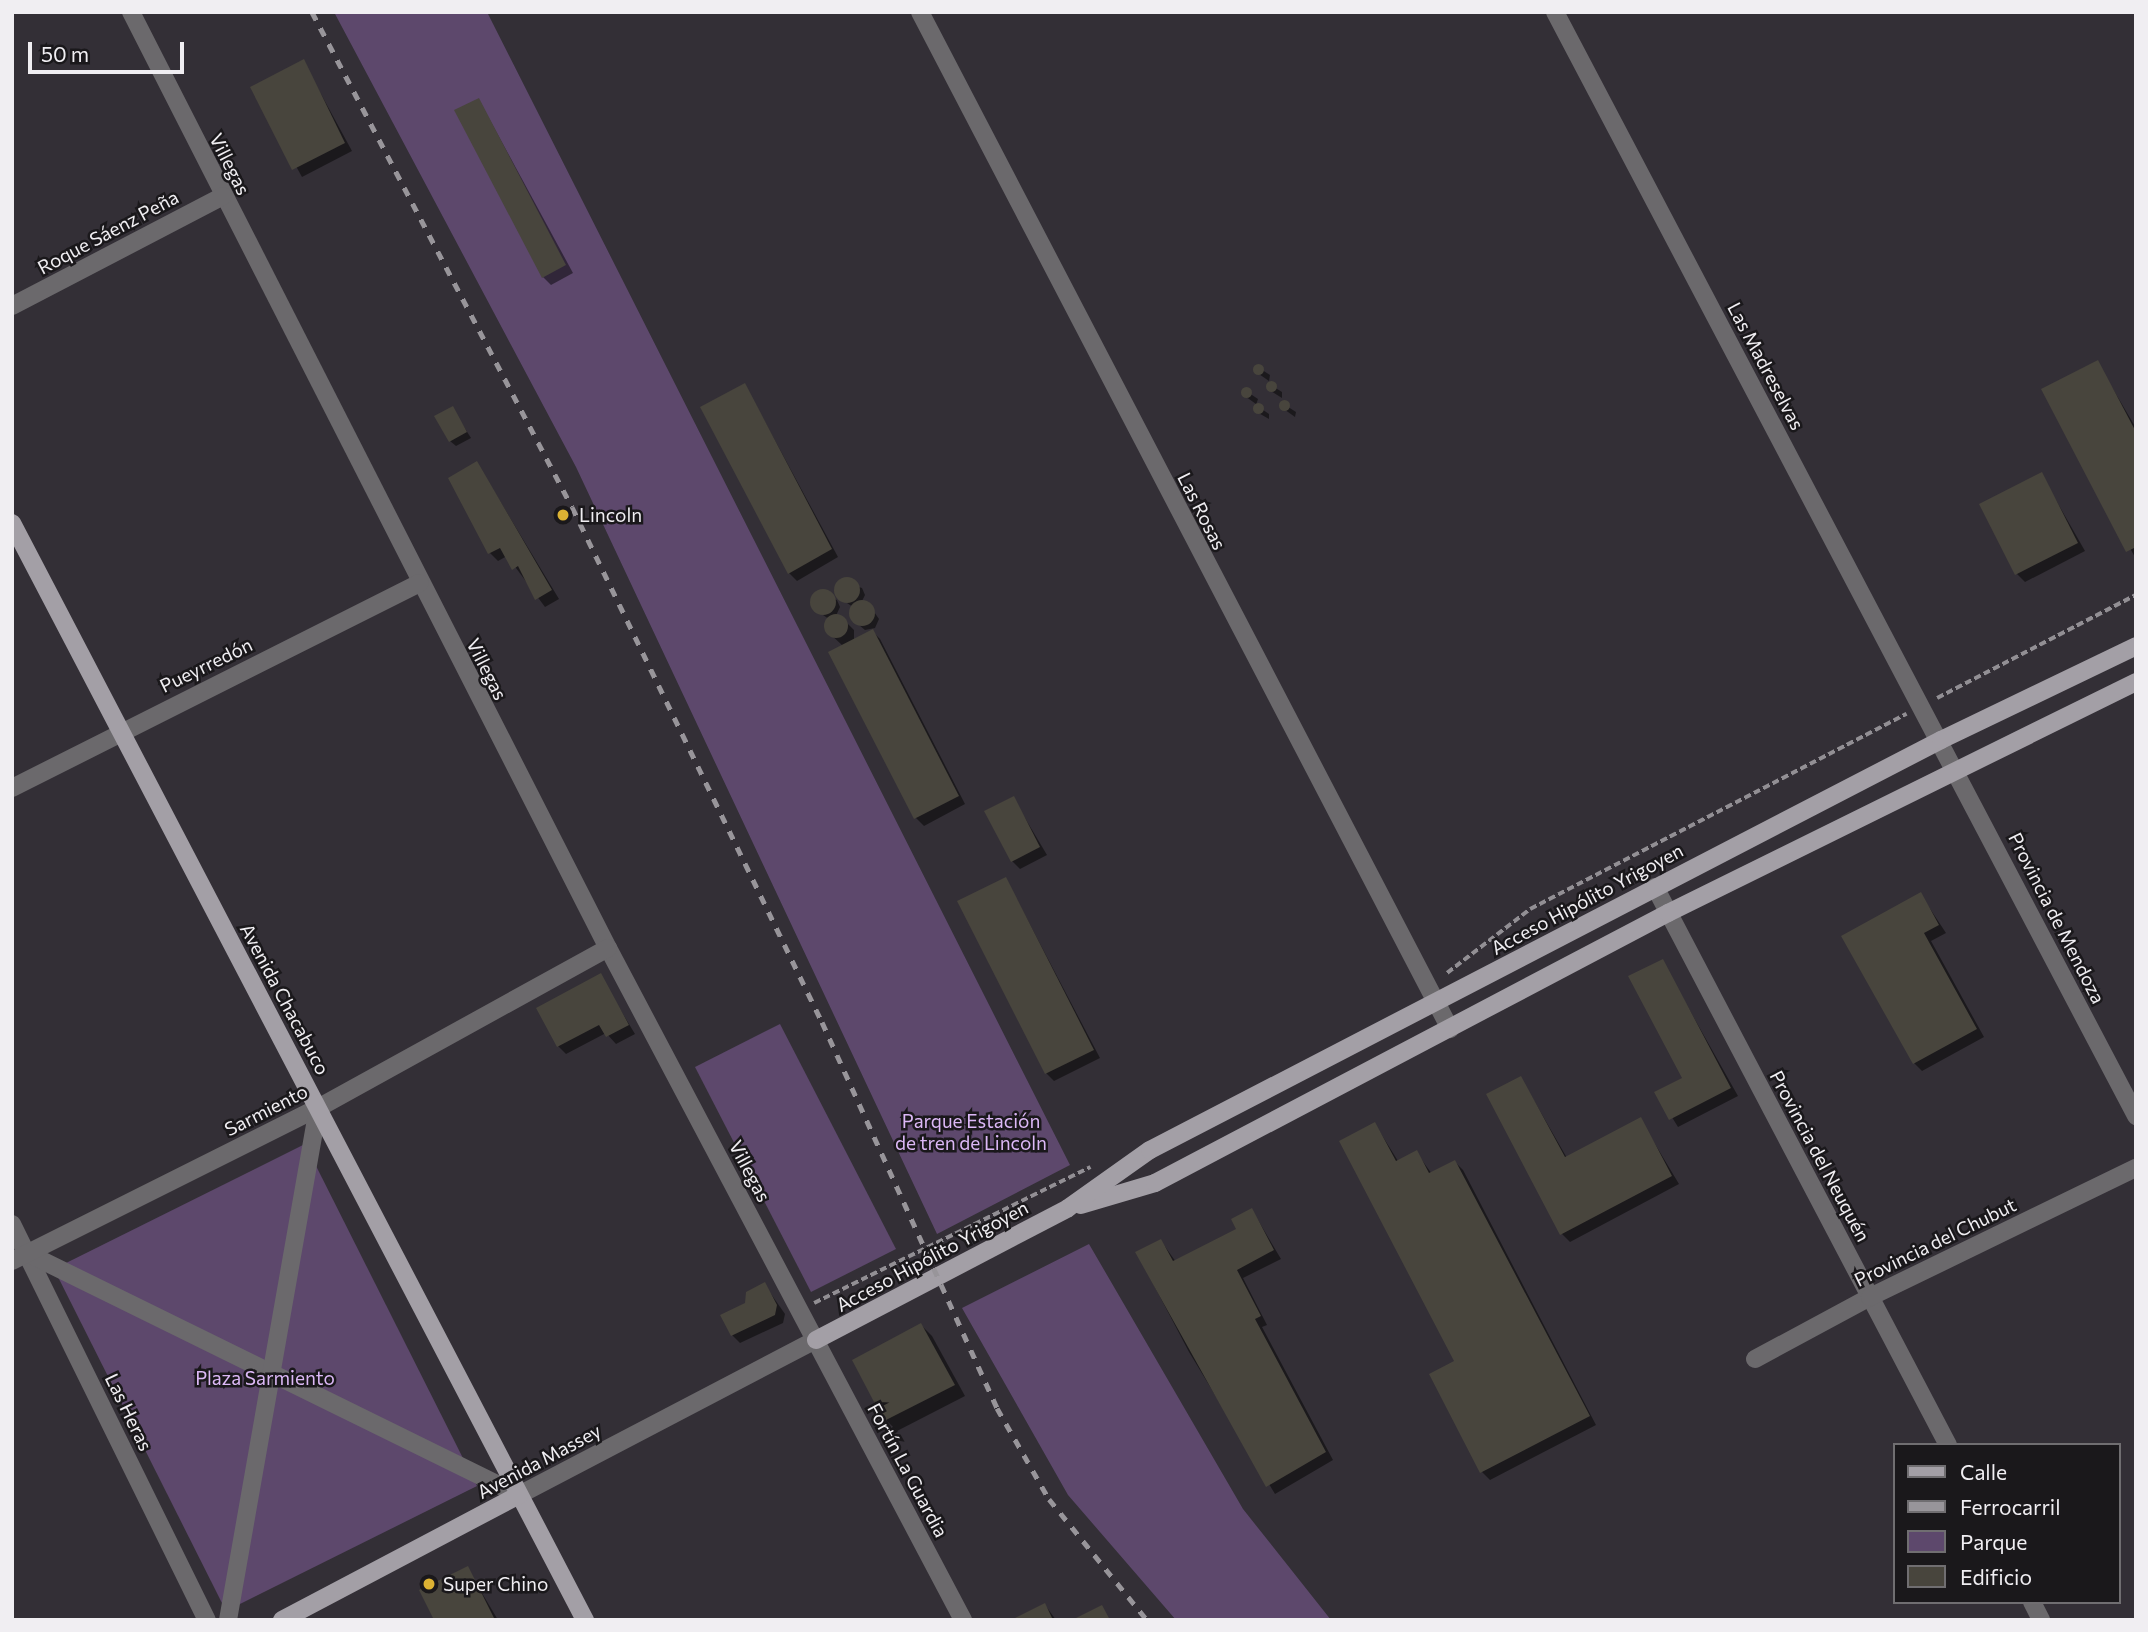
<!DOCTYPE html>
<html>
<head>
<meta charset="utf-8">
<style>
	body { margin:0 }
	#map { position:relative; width:2148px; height:1632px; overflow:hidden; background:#332f36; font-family:Commissioner,sans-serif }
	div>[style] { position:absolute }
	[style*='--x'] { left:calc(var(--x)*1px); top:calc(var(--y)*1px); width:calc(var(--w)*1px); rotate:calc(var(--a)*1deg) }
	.green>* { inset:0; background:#5d486c }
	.shadow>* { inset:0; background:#0007 }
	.building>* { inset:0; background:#48453d }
	.round { border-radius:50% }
	.path>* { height:3.5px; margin-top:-1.75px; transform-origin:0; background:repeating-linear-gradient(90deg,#928f94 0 7px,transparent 0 10.5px) }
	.minor>* { height:18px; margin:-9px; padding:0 9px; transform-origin:9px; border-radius:9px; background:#6b696c }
	.major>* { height:18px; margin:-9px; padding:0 9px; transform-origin:9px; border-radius:9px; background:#a39fa6 }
	.rail>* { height:5px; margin-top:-2.5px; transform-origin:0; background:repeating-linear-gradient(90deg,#98959a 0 9px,transparent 0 18px) }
	.dots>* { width:19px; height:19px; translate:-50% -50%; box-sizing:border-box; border:4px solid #1a181b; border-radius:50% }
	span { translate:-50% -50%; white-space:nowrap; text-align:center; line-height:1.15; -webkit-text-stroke:5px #1a181b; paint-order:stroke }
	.street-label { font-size:19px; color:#f0eef2 }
	.poi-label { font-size:19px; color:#f0eef2 }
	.left { translate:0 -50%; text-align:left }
	.park-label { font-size:19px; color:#dcb8f6 }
	.frame { position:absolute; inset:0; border:14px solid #f0eef2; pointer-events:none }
	.legend { position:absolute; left:1893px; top:1443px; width:228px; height:161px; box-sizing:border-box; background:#1a181b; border:2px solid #706e71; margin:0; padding:9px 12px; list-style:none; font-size:21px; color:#f0eef2 }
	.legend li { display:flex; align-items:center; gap:14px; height:35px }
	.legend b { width:35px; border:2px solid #706e71 }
	.scale { position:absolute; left:28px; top:42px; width:156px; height:32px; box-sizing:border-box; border:4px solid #f0eef2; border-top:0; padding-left:9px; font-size:21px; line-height:24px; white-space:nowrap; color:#f0eef2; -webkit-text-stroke:5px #1a181b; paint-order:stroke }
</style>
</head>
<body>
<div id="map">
	<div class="green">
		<i style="clip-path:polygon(334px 12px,487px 12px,1070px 1165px,937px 1234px,576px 467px)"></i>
		<i style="clip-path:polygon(780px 1024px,896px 1249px,811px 1292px,695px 1067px)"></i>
		<i style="clip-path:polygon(305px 1144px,477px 1486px,226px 1611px,54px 1269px)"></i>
		<i style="clip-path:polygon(1089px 1244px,1243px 1509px,1331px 1620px,1176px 1620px,1068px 1495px,962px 1308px)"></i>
	</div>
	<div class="shadow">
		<i style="clip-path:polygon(303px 61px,352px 151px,302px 177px,252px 87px)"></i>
		<i style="clip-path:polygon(479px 100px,573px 273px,551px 285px,543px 277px)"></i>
		<i style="clip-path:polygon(2097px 362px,2136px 428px,2136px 559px,2043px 390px)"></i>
		<i style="clip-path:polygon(1256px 366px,1270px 375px,1269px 381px,1256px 372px)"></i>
		<i style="clip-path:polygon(1269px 384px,1282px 392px,1282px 398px,1269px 390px)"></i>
		<i style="clip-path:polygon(745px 385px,838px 557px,797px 581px,789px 573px)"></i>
		<i style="clip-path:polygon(1243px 389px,1258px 399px,1256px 405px,1269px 414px,1269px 419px,1255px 411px,1256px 404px,1242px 394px)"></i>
		<i style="clip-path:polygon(1282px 403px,1296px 412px,1295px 417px,1281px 407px)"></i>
		<i style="clip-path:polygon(452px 408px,471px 438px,456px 446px,450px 441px)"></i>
		<i style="clip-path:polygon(477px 463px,559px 599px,545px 607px,507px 556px,498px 561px,490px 553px)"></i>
		<i style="clip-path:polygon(2041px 474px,2085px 551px,2025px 582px,2017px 574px)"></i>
		<i style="clip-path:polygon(841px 581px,862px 588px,865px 595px,860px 605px,870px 606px,879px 619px,875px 628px,865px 630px,853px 620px,853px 607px,838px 597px)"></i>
		<i style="clip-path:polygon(817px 593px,837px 600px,840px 607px,834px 620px,841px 617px,854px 630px,854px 640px,872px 631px,880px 639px,965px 804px,924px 826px,916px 818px,830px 652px,843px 646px,828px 632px,827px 623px,832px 621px,814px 609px)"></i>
		<i style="clip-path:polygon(1013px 798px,1047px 855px,1020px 869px,1012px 861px)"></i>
		<i style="clip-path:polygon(1006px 879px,1100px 1058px,1054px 1081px,1046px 1073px)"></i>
		<i style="clip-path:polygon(1921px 895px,1946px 933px,1931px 941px,1984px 1037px,1922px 1071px,1914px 1063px)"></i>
		<i style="clip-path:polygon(1662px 961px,1738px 1096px,1678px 1127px,1657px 1093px,1684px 1079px)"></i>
		<i style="clip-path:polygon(600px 976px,635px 1034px,616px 1044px,606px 1033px,566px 1054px,558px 1046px)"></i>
		<i style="clip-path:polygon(1521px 1078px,1567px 1158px,1640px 1119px,1679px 1184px,1570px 1242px,1562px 1234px)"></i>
		<i style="clip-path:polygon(1375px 1124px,1398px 1161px,1416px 1152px,1432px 1174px,1455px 1162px,1463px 1170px,1596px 1425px,1490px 1480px,1482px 1472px,1457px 1362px)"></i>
		<i style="clip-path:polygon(1252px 1210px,1281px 1259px,1243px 1278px,1267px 1325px,1262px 1327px,1333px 1460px,1275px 1494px,1189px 1352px,1137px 1253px,1161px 1241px,1176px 1262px,1239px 1229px)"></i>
		<i style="clip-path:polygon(764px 1284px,785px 1314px,783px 1323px,740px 1343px,732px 1335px,747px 1304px)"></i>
		<i style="clip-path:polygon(921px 1325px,932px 1336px,965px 1396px,897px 1431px,886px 1420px)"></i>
		<i style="clip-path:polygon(467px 1568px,498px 1620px,436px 1620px)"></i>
		<i style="clip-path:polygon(1045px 1605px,1056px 1620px,1015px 1620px)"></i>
	</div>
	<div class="building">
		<i style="clip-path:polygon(304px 59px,345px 143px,292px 170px,250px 87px)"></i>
		<i style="clip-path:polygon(479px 98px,566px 265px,542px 278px,454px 110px)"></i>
		<i style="clip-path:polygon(2098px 360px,2136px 432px,2136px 547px,2126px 552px,2041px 389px)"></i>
		<i class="round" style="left:1252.5px;top:363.5px;width:11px;height:11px"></i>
		<i class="round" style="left:1265.5px;top:380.5px;width:11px;height:11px"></i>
		<i style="clip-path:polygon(745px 383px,832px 549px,788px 574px,700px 407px)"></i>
		<i class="round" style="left:1240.5px;top:386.5px;width:11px;height:11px"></i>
		<i class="round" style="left:1278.5px;top:399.5px;width:11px;height:11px"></i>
		<i class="round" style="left:1252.5px;top:402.5px;width:11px;height:11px"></i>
		<i style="clip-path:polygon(453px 406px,467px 432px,449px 442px,434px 416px)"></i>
		<i style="clip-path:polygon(477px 461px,552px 590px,535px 600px,518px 566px,512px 570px,500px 548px,488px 554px,448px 478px)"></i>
		<i style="clip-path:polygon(2042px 472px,2078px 543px,2015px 575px,1979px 504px)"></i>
		<i class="round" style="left:834px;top:577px;width:26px;height:26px"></i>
		<i class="round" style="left:810px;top:589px;width:26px;height:26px"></i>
		<i class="round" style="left:849px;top:600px;width:26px;height:26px"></i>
		<i class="round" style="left:824px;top:614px;width:24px;height:24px"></i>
		<i style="clip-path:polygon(873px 629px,959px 796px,914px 819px,828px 652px)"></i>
		<i style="clip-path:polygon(1014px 796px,1040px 847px,1011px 862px,984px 811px)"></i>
		<i style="clip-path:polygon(1006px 877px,1094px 1050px,1045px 1074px,957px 901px)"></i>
		<i style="clip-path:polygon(1921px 892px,1939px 925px,1924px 933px,1977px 1029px,1913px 1064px,1841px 936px)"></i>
		<i style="clip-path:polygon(1663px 959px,1731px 1088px,1669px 1120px,1654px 1092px,1682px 1078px,1628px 976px)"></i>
		<i style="clip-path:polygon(601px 973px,629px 1025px,606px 1037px,599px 1025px,557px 1047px,536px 1008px)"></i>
		<i style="clip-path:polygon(1521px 1076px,1565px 1157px,1641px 1117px,1672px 1176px,1560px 1235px,1486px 1094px)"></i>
		<i style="clip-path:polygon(1375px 1122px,1396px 1161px,1417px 1150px,1429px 1173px,1455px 1160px,1590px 1416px,1480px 1473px,1429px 1374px,1454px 1361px,1339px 1141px)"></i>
		<i style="clip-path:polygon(1252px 1208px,1274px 1250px,1237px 1270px,1261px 1316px,1255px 1319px,1326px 1452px,1266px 1487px,1135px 1252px,1161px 1239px,1173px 1261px,1236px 1229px,1231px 1219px)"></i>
		<i style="clip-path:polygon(765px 1282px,777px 1305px,775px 1315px,731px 1336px,720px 1315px,745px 1303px,746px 1292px)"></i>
		<i style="clip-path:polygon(921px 1323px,955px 1385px,884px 1421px,852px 1360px)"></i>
		<i style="clip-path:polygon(468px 1566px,495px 1620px,434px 1620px,419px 1590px)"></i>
		<i style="clip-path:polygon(1045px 1603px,1053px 1620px,1011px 1620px)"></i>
		<i style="clip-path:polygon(1102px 1605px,1110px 1620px,1072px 1620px)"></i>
	</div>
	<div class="path">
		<i style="--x:1937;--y:698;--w:224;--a:-27.4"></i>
		<i style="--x:1447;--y:973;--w:105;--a:-37.6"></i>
		<i style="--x:1530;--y:909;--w:424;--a:-27.4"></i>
		<i style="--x:814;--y:1303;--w:308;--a:-26.2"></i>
	</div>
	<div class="minor">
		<i style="--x:131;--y:12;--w:1051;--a:63"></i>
		<i style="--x:608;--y:948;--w:760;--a:62.15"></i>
		<i style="--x:920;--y:12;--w:1147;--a:62.47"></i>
		<i style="--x:1555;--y:12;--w:1248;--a:62.24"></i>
		<i style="--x:12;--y:306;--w:238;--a:-27.5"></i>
		<i style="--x:12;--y:788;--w:456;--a:-26.7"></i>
		<i style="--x:1655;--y:887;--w:630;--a:62.3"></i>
		<i style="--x:12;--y:1224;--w:441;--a:63.8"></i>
		<i style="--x:27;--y:1253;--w:548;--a:26.19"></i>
		<i style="--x:519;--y:1495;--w:335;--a:-27.6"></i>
		<i style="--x:12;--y:1261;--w:342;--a:-26.6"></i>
		<i style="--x:318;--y:1108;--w:331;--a:-28.9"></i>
		<i style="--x:1755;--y:1359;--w:131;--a:-28.3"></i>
		<i style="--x:1870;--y:1297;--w:296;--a:-25.9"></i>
		<i style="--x:2032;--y:1602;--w:20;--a:63"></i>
		<i style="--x:228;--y:1620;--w:520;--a:-80.03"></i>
	</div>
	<div class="major">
		<i style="--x:12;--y:523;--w:1238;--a:62.42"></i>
		<i style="--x:1081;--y:1205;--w:77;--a:-16.6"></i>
		<i style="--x:1155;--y:1183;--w:580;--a:-27.76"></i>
		<i style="--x:1668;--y:913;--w:522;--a:-26.27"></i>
		<i style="--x:816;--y:1340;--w:284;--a:-27.6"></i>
		<i style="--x:1068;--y:1208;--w:100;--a:-35.3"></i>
		<i style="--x:1150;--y:1150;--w:891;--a:-27.4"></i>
		<i style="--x:1941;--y:740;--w:216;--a:-25.7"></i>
		<i style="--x:282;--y:1620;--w:268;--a:-27.8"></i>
	</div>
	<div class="rail">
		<i style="--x:312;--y:12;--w:559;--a:62.29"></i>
		<i style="--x:572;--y:507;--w:572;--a:64.11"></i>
		<i style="--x:822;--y:1022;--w:424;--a:65.6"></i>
		<i style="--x:997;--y:1408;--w:105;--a:60.3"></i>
		<i style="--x:1049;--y:1499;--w:156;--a:51"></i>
	</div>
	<div class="dots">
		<i style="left:563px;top:515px;background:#dcb233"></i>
		<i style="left:429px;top:1584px;background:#dcb233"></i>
	</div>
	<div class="street-label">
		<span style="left:230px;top:164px;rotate:63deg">Villegas</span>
		<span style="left:108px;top:232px;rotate:-28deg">Roque Sáenz Peña</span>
		<span style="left:1766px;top:366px;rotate:62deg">Las Madreselvas</span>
		<span style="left:1202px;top:511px;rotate:63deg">Las Rosas</span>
		<span style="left:206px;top:665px;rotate:-26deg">Pueyrredón</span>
		<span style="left:487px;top:669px;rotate:63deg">Villegas</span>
		<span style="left:1587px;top:899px;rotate:-28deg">Acceso Hipólito Yrigoyen</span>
		<span style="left:2057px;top:918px;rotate:63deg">Provincia de Mendoza</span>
		<span style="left:285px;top:999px;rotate:62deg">Avenida Chacabuco</span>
		<span style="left:266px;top:1110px;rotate:-27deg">Sarmiento</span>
		<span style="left:1820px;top:1156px;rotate:62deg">Provincia del Neuquén</span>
		<span style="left:750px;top:1171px;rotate:62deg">Villegas</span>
		<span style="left:1935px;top:1242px;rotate:-26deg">Provincia del Chubut</span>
		<span style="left:932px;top:1256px;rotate:-28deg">Acceso Hipólito Yrigoyen</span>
		<span style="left:129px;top:1412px;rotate:64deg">Las Heras</span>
		<span style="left:539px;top:1461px;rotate:-28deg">Avenida Massey</span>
		<span style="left:908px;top:1470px;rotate:62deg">Fortín La Guardia</span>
	</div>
	<div class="poi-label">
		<span class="left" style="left:579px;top:515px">Lincoln</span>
		<span class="left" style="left:443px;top:1584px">Super Chino</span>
	</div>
	<div class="park-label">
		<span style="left:971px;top:1132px">Parque Estación<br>de tren de Lincoln</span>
		<span style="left:265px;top:1378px">Plaza Sarmiento</span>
	</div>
	<div class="frame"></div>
	<ul class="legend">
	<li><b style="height:9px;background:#a39fa6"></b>Calle</li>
	<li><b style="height:9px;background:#98959a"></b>Ferrocarril</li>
	<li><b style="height:19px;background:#5d486c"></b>Parque</li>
	<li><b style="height:19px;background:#48453d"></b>Edificio</li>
	</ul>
	<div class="scale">50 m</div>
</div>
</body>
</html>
